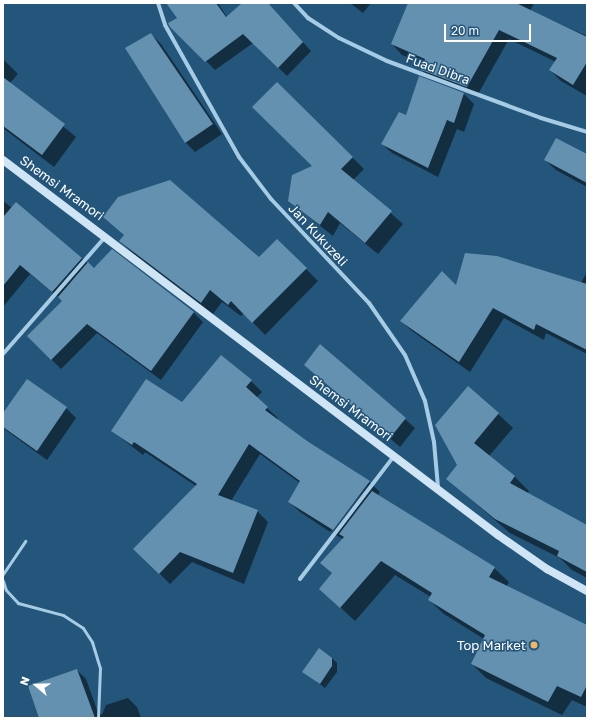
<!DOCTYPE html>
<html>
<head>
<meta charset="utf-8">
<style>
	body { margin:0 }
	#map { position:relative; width:590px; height:721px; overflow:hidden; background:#24557a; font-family:"Golos Text",sans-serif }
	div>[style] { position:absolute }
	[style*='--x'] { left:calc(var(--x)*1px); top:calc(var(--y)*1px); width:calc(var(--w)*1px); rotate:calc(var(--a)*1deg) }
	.shadow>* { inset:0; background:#0007 }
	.building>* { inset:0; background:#6591b0 }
	.lane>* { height:3px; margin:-1.5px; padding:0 1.5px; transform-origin:1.5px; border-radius:1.5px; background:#a6cbe4 }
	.street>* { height:4px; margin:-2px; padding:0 2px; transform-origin:2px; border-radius:2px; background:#a6cbe4 }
	.secondary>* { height:8px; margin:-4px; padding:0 4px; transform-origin:4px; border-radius:4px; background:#cfe4f4 }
	.dots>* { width:11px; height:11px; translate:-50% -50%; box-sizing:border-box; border:2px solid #24557a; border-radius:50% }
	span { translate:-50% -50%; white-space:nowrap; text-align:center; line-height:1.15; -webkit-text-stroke:3px #24557a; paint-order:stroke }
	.street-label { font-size:13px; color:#fff }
	.poi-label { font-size:13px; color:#fff }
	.right { translate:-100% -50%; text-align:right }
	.frame { position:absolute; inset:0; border:4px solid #fff; pointer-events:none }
	.north { position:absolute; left:16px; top:665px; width:40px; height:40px; -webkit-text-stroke:3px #24557a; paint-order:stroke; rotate:290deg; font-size:11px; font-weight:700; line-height:16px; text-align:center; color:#fff }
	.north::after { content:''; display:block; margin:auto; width:14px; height:18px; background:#fff; clip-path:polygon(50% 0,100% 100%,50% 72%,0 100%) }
	.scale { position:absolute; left:444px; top:24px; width:87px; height:18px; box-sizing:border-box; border:2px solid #fff; border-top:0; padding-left:5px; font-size:12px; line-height:14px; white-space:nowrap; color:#fff; -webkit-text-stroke:3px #24557a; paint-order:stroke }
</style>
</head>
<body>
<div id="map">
	<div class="shadow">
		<i style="clip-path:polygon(168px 3px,218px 3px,227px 17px,243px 3px,267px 3px,311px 51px,287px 76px,253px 43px,215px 70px,170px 24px,178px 18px)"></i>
		<i style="clip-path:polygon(350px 3px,371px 3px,363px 13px)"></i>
		<i style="clip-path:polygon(462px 3px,534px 3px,530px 11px,587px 36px,587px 96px,561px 81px,550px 70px,556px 62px,509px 39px,477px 96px,432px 80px,422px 70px,424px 64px,402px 55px,392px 44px)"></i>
		<i style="clip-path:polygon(151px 34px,161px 44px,222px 134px,195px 152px,185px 142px)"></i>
		<i style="clip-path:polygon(3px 59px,18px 74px,10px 83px,76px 137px,54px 167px,3px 128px)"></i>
		<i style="clip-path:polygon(419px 78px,464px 94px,474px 104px,464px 132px,457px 129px,438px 177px,392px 153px,382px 144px,406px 116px)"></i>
		<i style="clip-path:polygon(277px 83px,364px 169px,353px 180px,403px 224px,378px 254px,340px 223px,333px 236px,289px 201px,313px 167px)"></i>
		<i style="clip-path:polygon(587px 149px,587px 187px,556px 170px,545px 160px,585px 154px)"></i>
		<i style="clip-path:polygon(3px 201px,12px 208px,16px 204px,95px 269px,193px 312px,203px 322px,161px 380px,97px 333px,61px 369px,28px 336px,63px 301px,30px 274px,3px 307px)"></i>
		<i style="clip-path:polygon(105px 217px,259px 259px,277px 240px,318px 281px,265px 335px,244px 313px,241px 316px,222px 302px,213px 314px,133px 253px,120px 241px,125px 236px)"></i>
		<i style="clip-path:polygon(587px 272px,587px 354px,546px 333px,544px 340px,504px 318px,470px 372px,412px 331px,401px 321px,456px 286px,581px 283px)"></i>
		<i style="clip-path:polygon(321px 346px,415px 428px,400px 447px,315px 374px)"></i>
		<i style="clip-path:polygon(251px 381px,262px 392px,256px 398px,278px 418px,277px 420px,306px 442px,369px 482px,380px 492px,378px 495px,494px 568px,509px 582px,506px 587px,587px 627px,587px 707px,572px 700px,562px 715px,486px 678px,472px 664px,484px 639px,444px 614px,429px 600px,431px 597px,395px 575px,355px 621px,321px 589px,333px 574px,322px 563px,343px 539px,332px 533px,370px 483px,330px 532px,300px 512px,289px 502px,300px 483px,260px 454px,231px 501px,257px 511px,268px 522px,244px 584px,192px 562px,170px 584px,135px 549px,196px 486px,145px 452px,143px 455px,112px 431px,182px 404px)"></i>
		<i style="clip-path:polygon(66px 408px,76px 418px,47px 460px,3px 428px,3px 415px)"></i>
		<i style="clip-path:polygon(498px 414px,513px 428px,489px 456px,515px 477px,529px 491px,527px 494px,587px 527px,587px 578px,572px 570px,560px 558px,510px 533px,447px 479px,458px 465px,436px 425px)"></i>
		<i style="clip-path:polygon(332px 658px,337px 663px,337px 672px,325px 688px,303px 671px)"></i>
		<i style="clip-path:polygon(77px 670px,86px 679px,97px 710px,102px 715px,106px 705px,128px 698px,137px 707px,141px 718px,40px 718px)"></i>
	</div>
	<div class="building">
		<i style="clip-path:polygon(166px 3px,216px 3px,226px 17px,242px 3px,268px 3px,303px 42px,278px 68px,243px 34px,205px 62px,170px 27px,168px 23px,177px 18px)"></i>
		<i style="clip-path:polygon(408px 3px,516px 3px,587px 37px,587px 62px,573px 85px,549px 70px,557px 58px,499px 30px,467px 87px,421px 70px,425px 59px,391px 44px)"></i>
		<i style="clip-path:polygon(151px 33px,213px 124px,185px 143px,125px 48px)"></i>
		<i style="clip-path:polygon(419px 76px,464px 93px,454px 123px,447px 120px,428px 168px,381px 144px,399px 112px,406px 115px)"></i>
		<i style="clip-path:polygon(3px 77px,65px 124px,42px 155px,3px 126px)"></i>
		<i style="clip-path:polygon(277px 82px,353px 157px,341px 169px,392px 211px,365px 243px,328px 212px,320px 225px,288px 201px,292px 175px,312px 166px,252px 107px)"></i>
		<i style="clip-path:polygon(556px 138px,587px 154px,587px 183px,544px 160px)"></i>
		<i style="clip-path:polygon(170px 180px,259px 257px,277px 239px,307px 268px,252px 323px,231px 301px,228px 305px,210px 290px,201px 303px,119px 241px,124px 235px,103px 217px,118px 197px)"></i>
		<i style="clip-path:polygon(16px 202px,82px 258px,52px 292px,20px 265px,3px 286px,3px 217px)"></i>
		<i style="clip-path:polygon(112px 249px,194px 312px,151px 371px,87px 324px,51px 360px,27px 336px,62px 301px,58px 297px,88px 262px,94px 268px)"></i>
		<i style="clip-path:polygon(465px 253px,497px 256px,587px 284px,587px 350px,536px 324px,534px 330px,493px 308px,459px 362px,400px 321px,442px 271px,456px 285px)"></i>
		<i style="clip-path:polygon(320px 344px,406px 418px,390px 438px,304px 365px)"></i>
		<i style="clip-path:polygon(221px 355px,252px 380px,246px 387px,268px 407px,265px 410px,307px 441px,370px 481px,333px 530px,288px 502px,300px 481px,249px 444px,218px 495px,258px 510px,233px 573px,180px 552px,159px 574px,133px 549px,197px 484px,134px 442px,132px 445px,111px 431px,146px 379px,182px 402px)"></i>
		<i style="clip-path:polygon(27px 379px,67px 407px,37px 451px,3px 427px,3px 413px)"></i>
		<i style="clip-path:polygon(468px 386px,499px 413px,474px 443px,515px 476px,510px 483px,587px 525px,587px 572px,557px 556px,559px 551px,495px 519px,446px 479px,457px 465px,435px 425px)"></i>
		<i style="clip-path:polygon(372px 491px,495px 567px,489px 577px,587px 625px,587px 685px,581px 697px,557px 686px,548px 702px,471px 664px,485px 635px,428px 600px,432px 593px,381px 561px,340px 608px,319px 589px,332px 573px,320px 563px,344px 537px,339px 534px)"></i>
		<i style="clip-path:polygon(319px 648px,332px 658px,332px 666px,320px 684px,302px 672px)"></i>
		<i style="clip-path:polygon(77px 669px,95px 718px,39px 718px,28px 686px)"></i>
	</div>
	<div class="lane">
		<i style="--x:3;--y:574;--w:40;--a:-56"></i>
		<i style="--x:3;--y:581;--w:9;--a:72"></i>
		<i style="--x:6;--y:590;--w:18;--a:47"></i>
		<i style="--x:18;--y:603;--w:47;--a:14.9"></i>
		<i style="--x:63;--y:615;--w:24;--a:33"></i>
		<i style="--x:83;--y:628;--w:17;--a:57"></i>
		<i style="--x:92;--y:642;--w:27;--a:73"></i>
		<i style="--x:100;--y:668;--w:50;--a:92.3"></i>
	</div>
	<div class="street">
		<i style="--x:158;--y:3;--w:23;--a:72"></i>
		<i style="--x:165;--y:25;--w:151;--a:60.7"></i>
		<i style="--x:239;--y:157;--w:53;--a:52.7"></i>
		<i style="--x:271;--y:199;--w:143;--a:46.7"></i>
		<i style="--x:369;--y:303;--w:63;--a:55.3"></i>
		<i style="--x:405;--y:355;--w:50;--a:66.5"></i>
		<i style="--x:425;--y:401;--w:42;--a:77.6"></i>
		<i style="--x:434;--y:442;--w:45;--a:84.9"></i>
		<i style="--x:294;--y:3;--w:21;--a:47"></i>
		<i style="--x:308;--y:18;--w:37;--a:33"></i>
		<i style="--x:339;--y:38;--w:53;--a:25.6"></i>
		<i style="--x:387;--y:61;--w:164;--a:20.3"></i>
		<i style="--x:541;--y:118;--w:48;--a:16.9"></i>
		<i style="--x:3;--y:354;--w:155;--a:-48.9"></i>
		<i style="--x:300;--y:579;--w:155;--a:-52.6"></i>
	</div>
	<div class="secondary">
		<i style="--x:3;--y:160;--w:621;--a:37.15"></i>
		<i style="--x:498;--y:535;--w:60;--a:34.8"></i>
		<i style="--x:547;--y:569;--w:46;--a:28.8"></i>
	</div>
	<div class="dots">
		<i style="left:534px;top:645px;background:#efb66a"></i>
	</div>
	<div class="street-label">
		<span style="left:438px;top:69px;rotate:20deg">Fuad Dibra</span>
		<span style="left:62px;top:188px;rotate:36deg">Shemsi Mramori</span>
		<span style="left:318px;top:235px;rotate:47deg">Jan Kukuzeli</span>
		<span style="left:351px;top:408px;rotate:37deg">Shemsi Mramori</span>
	</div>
	<div class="poi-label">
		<span class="right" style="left:526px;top:645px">Top Market</span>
	</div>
	<div class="frame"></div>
	<div class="north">N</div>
	<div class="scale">20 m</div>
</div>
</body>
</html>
